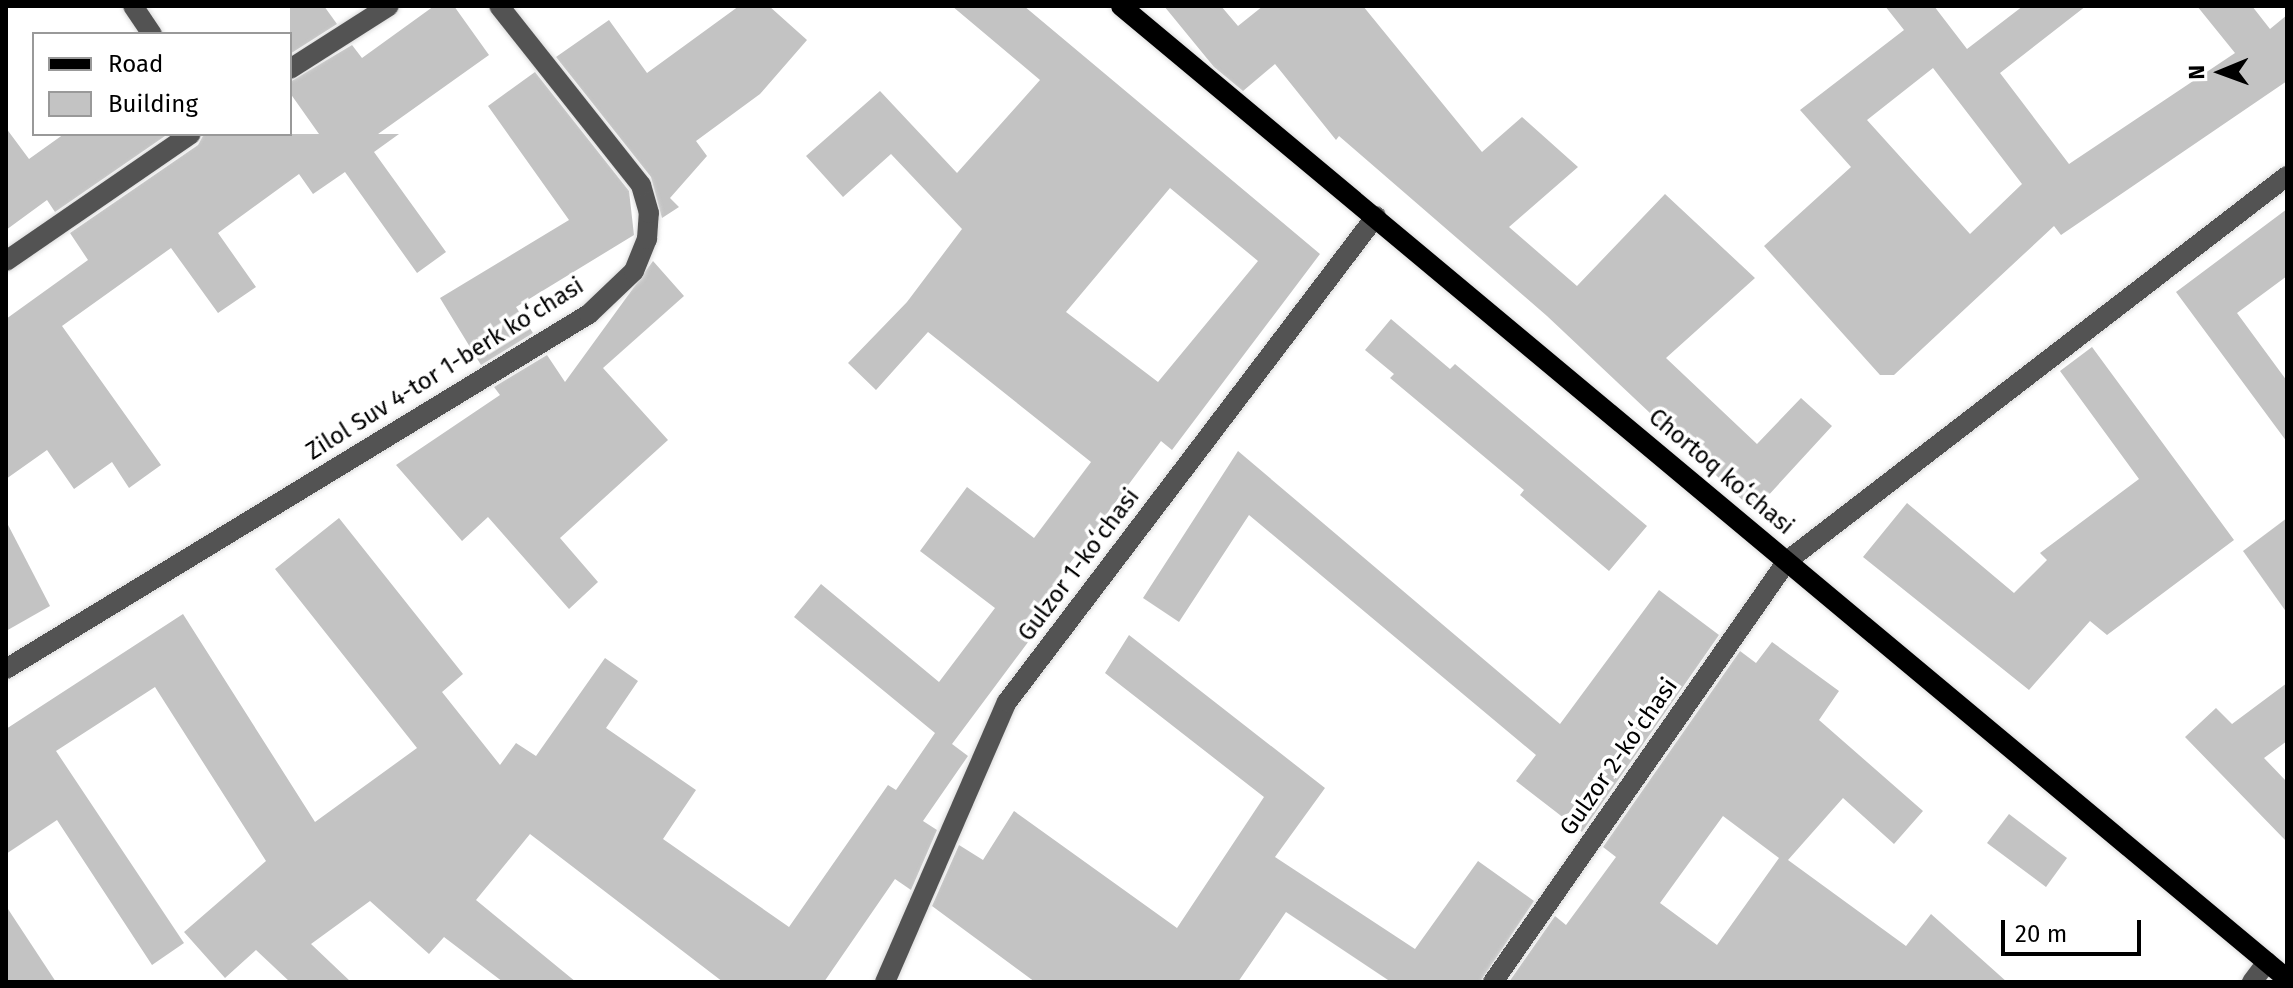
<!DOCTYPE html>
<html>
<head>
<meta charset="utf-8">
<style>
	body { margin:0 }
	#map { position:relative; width:2293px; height:988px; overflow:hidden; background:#fff; font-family:"Fira Sans",sans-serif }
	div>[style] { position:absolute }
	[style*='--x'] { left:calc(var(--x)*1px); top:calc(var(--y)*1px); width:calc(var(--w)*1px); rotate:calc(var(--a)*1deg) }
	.building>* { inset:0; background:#c3c3c3 }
	.roads { filter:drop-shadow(0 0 2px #dbdbdb) drop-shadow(0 0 2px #dbdbdb) }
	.minor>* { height:20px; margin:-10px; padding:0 10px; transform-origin:10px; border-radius:10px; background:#535353 }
	.major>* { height:20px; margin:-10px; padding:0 10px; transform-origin:10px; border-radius:10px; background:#000 }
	span { translate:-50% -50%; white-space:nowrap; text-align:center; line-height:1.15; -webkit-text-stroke:7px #fff; paint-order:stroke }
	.street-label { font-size:24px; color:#000 }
	.frame { position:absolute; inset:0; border:8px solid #000; pointer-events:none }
	.legend { position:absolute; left:32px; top:32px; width:260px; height:104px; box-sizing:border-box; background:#fff; border:2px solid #999; margin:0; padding:10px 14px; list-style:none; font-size:24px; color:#000 }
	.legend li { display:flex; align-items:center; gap:16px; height:40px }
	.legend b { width:40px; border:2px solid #999 }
	.north { position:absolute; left:2181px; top:32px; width:80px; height:80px; -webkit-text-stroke:6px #fff; paint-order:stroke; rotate:269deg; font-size:22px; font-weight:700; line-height:32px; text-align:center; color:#000 }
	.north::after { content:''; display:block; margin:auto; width:28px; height:36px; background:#000; clip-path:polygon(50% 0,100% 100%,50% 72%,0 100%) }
	.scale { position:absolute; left:2001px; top:920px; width:140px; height:36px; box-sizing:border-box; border:4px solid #000; border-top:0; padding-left:10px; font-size:24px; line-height:28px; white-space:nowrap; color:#000; -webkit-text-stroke:6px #fff; paint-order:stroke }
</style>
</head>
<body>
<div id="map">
	<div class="building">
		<i style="clip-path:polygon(290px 6px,324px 6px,337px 24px,290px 54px)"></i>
		<i style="clip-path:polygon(434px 6px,454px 6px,489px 55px,378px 134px,399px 134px,374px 152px,446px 252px,417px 273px,345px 172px,313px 194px,299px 174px,218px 233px,256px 287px,218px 313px,171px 248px,62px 326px,161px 465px,129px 488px,112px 462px,74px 489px,47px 450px,6px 479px,6px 319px,88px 260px,70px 233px,198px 145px,204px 134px,319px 134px,290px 93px,290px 82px,352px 45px,362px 58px)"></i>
		<i style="clip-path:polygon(739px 6px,769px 6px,807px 40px,760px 94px,696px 141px,707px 156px,670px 198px,679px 207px,662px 218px,651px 177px,556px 57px,609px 20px,647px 73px)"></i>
		<i style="clip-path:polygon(evenodd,952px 6px,1024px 6px,1320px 254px,1172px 450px,1161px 441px,1047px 594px,1058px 602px,952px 744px,968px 756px,923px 821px,937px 830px,911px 890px,895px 879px,824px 982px,723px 982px,530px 834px,476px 900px,576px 982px,503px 982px,444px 937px,429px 954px,370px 901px,311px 944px,351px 982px,290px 982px,256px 950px,225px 978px,184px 932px,266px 861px,155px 687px,56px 751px,184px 943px,152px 965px,57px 820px,6px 854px,6px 729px,183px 614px,315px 822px,417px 748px,275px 569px,339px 518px,463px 674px,442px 692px,500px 765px,516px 743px,536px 756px,605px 658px,638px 681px,606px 728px,696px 790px,663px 839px,789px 927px,888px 785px,896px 790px,935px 733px,794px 617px,821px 584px,939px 682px,995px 608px,920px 551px,967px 487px,1034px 538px,1091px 462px,928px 332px,876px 390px,848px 363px,907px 302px,962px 229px,891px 154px,843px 197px,806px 156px,880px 91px,957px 173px,1040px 80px,952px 6px,1170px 188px,1258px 261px,1158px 382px,1066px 312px,1170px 188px)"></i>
		<i style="clip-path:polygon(1164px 6px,1221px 6px,1238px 26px,1263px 6px,1363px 6px,1482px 152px,1522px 117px,1578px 167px,1509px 227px,1577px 286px,1665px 194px,1755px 278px,1666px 358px,1757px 444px,1801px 398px,1832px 426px,1754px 511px,1547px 316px,1339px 136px,1336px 140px,1275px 64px,1243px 91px,1214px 67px)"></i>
		<i style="clip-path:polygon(evenodd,1885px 6px,1934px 6px,1967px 49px,2023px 6px,2086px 6px,2000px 73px,2069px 164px,2235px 53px,2197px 6px,2252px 6px,2270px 29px,2287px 15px,2287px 81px,2061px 235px,2054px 226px,1894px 375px,1880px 375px,1764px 246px,1851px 167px,1800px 110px,1904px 30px,1885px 6px,1933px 68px,2022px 184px,1970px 234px,1867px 120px,1933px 68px)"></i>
		<i style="clip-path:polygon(535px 72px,629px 191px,634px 235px,516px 307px,533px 333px,481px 365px,440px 298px,569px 220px,488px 106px)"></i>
		<i style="clip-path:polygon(6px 128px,29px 159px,64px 134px,168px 134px,55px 212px,47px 200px,6px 230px)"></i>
		<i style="clip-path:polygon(2287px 209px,2287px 276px,2237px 313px,2287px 381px,2287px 442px,2176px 292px)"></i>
		<i style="clip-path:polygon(653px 261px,684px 296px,603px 368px,668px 440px,560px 538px,598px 582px,569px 609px,488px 517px,462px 541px,396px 465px,500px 395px,494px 387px,547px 355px,565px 382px)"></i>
		<i style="clip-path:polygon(1391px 319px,1450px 369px,1455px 364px,1647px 526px,1609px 571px,1520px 495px,1524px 490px,1390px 378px,1394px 374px,1365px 350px)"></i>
		<i style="clip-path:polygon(2092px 347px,2234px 540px,2107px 635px,2090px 621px,2029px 690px,1863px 557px,1907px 503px,2014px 593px,2047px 560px,2040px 553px,2139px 479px,2060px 371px)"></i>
		<i style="clip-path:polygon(1238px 451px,1560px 724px,1659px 590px,1719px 635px,1582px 832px,1516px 781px,1536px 755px,1249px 515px,1179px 622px,1143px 598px)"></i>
		<i style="clip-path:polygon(2287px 518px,2287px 613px,2243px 551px)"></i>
		<i style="clip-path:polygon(6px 521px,50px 606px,6px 631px)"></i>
		<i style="clip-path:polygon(1129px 635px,1325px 788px,1275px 857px,1415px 949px,1478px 861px,1534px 901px,1480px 982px,1391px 982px,1286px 912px,1238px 982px,1035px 982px,932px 906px,959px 845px,983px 860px,1014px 811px,1177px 928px,1264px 797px,1105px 673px)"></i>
		<i style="clip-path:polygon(evenodd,1772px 642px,1839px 691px,1819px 720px,1923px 811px,1894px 844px,1843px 798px,1788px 860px,1906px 946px,1931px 914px,2007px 982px,1509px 982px,1555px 916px,1566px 925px,1616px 857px,1603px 847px,1740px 651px,1756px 663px,1772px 642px,1723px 816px,1779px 858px,1717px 945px,1660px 903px,1723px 816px)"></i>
		<i style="clip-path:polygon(2287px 683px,2287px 741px,2264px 758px,2287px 782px,2287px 842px,2185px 737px,2216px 708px,2232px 724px)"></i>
		<i style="clip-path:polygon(2009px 814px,2067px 858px,2046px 887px,1987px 843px)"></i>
		<i style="clip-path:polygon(6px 906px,56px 982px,6px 982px)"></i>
	</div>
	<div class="roads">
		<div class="minor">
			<i style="--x:133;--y:6;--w:34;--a:56"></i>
			<i style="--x:290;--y:69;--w:117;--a:-32.5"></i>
			<i style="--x:6;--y:261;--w:224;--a:-34.5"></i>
			<i style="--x:6;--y:669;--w:683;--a:-31.34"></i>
			<i style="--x:589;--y:314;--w:62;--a:-43.7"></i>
			<i style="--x:634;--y:271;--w:35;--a:-68"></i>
			<i style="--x:647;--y:239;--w:26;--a:-86"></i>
			<i style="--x:649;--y:213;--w:29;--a:-106"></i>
			<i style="--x:641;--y:185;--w:228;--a:-128.4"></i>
			<i style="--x:885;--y:982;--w:305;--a:-66.5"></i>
			<i style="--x:1007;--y:702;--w:610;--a:-52.79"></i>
			<i style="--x:1493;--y:982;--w:513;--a:-55.07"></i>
			<i style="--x:1787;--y:561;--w:631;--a:-37.6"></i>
			<i style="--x:2252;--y:982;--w:25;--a:-53"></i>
		</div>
		<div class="major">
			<i style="--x:1121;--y:6;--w:1519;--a:39.84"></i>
		</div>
	</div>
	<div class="street-label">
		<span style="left:445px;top:369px;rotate:-32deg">Zilol Suv 4-tor 1-berk koʻchasi</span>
		<span style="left:1721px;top:472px;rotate:40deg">Chortoq koʻchasi</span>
		<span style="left:1079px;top:565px;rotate:-53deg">Gulzor 1-koʻchasi</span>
		<span style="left:1619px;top:757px;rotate:-55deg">Gulzor 2-koʻchasi</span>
	</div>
	<div class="frame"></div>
	<ul class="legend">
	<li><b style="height:10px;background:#000"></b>Road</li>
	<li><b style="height:22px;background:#c3c3c3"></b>Building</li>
	</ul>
	<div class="north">N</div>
	<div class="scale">20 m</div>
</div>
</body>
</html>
